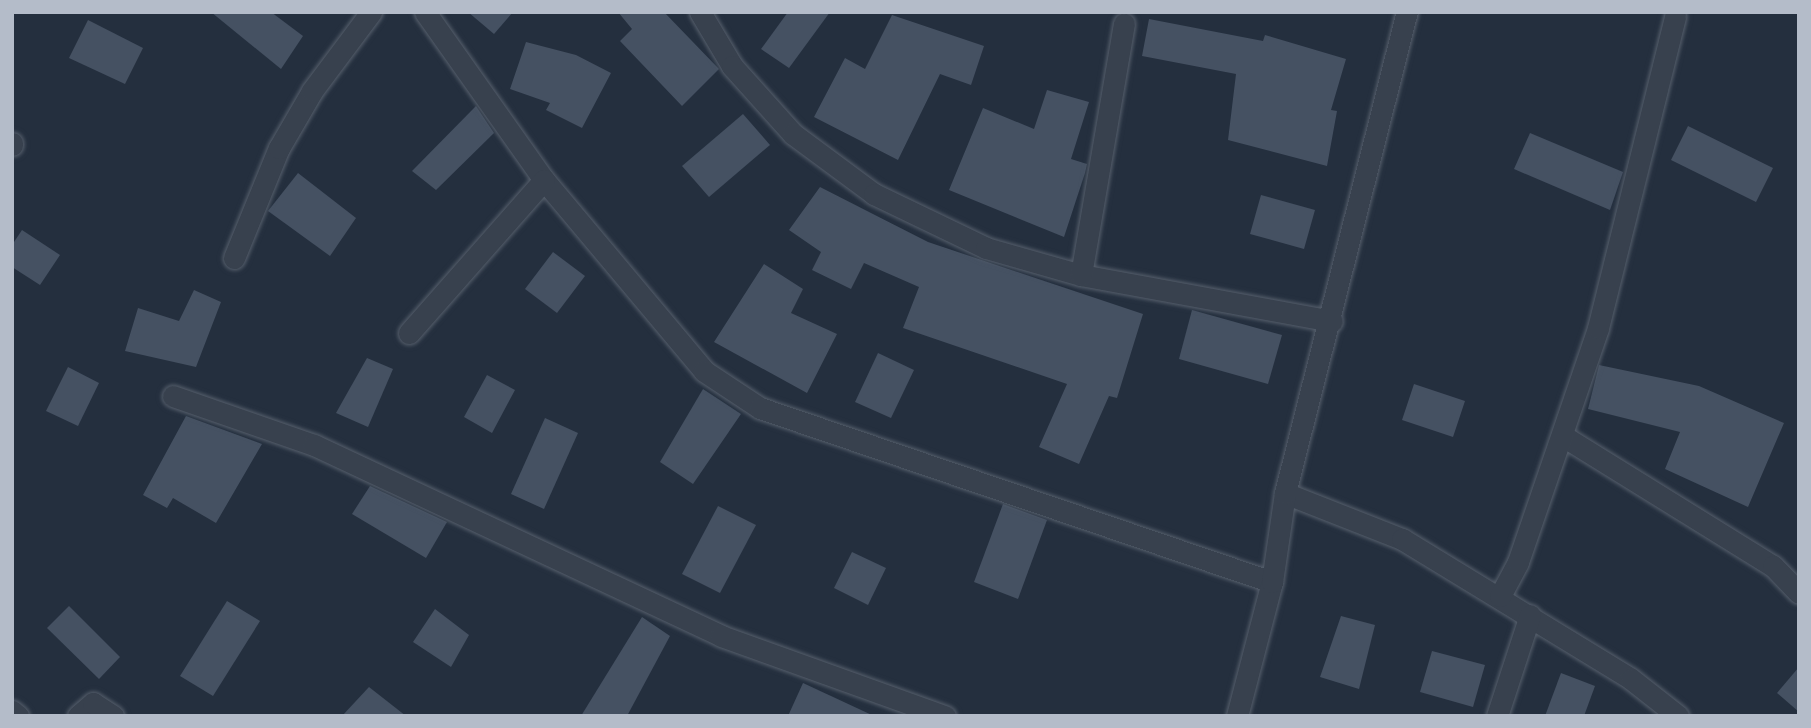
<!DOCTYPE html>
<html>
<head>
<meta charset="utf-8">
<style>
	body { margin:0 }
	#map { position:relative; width:1811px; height:728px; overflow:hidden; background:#242f3e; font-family:"Source Sans 3",sans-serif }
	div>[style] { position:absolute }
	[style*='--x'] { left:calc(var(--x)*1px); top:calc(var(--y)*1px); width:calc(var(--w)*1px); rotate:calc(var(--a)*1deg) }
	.building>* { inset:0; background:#455162 }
	.roads { filter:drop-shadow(0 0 2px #565f6c) drop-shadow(0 0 2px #565f6c) }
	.minor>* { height:21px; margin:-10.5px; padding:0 10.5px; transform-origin:10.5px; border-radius:10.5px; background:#38414e }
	span { translate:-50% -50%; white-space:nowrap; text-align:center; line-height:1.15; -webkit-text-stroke:5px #1d2633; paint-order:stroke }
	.frame { position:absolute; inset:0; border:14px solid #b4bcc9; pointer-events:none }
</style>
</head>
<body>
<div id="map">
	<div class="building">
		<i style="clip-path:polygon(211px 12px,271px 12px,303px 36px,281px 69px)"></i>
		<i style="clip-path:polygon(468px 12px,513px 12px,494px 34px)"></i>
		<i style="clip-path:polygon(618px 12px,664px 12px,719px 69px,682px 106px,620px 41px,632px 29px)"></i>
		<i style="clip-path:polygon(788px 12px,830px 12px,789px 68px,761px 49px)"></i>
		<i style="clip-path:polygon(892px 15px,984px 46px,971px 85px,940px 74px,898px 160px,814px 117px,845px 58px,865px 69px)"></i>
		<i style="clip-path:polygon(1149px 19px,1263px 41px,1265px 35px,1346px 59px,1331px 110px,1337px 111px,1327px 166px,1228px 140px,1236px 74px,1142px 56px)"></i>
		<i style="clip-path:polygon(88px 20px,143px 48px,125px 84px,69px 58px)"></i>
		<i style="clip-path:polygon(526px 42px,576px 55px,611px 73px,582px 128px,546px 110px,550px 103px,510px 89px)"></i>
		<i style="clip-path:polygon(1047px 90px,1089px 102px,1071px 159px,1087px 164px,1085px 173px,1064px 237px,949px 190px,983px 108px,1034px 129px)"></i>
		<i style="clip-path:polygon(476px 106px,494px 133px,436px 190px,412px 171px)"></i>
		<i style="clip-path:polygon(743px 114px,770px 145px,709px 197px,682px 166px)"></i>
		<i style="clip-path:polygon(1688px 126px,1773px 168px,1756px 202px,1671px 160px)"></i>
		<i style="clip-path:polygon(1530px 133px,1623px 172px,1610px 210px,1514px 169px)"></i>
		<i style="clip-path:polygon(298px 173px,356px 218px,330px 256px,268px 211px)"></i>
		<i style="clip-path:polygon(820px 187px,928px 242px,1143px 314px,1117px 398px,1109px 396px,1079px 464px,1039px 447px,1067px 384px,903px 328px,919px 287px,864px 263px,851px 289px,812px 270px,821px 252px,789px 230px)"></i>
		<i style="clip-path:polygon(1261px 195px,1315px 210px,1304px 249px,1250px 234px)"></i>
		<i style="clip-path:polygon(22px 230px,60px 255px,40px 285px,12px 267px,12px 245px)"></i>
		<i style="clip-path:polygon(553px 252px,585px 276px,557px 313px,525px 289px)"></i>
		<i style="clip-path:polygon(764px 264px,803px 289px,791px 313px,837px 334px,807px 393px,714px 342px)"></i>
		<i style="clip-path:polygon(194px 290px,221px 302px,196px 367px,125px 351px,138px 308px,179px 321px)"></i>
		<i style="clip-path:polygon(1192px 310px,1282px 335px,1268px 384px,1179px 359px)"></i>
		<i style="clip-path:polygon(878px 353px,914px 370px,891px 418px,855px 402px)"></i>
		<i style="clip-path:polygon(367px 358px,393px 369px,368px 427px,336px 413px)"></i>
		<i style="clip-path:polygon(1599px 365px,1699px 386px,1784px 423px,1748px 507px,1665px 469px,1680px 432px,1588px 409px)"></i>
		<i style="clip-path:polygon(68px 367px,99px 383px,78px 426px,46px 411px)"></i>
		<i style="clip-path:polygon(487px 375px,515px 390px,492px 433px,464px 417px)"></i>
		<i style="clip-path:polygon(1414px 384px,1465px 401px,1453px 437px,1402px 420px)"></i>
		<i style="clip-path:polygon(703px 389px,741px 414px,693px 484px,660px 462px)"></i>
		<i style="clip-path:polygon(186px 416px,262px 444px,216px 523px,173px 498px,167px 508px,143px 495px)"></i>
		<i style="clip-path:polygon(545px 418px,578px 433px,544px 509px,511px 494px)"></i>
		<i style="clip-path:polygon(370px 486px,447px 522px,426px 558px,352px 514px)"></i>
		<i style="clip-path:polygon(1003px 504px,1047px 520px,1018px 599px,974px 582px)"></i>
		<i style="clip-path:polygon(718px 506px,756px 525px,720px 593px,682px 574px)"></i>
		<i style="clip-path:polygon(852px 552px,886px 568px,868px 605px,834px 588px)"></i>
		<i style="clip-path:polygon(227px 601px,260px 621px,213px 696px,180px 676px)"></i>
		<i style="clip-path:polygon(69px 606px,120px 657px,99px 679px,47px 628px)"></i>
		<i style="clip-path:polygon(435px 609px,469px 635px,451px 667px,413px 642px)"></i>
		<i style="clip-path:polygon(1341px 616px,1375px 625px,1359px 689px,1320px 677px)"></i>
		<i style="clip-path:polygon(642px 617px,670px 636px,627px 716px,581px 716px)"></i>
		<i style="clip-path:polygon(1432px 651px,1485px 665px,1473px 707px,1420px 692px)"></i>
		<i style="clip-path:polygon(1799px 667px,1799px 712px,1777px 693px)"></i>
		<i style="clip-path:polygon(1561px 673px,1595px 686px,1584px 716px,1545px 716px)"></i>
		<i style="clip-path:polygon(803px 683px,874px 716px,788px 716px)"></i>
		<i style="clip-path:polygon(369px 687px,406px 716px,342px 716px)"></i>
	</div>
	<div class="roads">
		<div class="minor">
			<i style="--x:425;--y:12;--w:206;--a:54.7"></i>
			<i style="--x:544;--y:180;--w:249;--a:50"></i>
			<i style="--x:704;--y:371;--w:67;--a:33.5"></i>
			<i style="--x:760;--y:408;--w:541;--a:18.77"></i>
			<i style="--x:700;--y:12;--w:63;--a:59.3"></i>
			<i style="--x:732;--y:66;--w:91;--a:48.1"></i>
			<i style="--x:793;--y:134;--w:101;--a:36.5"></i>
			<i style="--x:874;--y:194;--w:124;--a:25.7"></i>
			<i style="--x:986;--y:248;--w:99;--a:15.9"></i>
			<i style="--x:1081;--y:275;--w:255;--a:10.4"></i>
			<i style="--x:12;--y:143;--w:2;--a:90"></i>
			<i style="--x:234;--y:258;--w:119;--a:-67.8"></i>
			<i style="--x:279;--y:148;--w:66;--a:-59.9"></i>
			<i style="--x:312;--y:91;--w:99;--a:-53.2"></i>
			<i style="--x:1081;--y:275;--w:255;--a:-80.3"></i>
			<i style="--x:409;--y:333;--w:204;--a:-48.6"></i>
			<i style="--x:173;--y:396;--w:149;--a:19.2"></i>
			<i style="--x:314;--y:445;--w:450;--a:25.1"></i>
			<i style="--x:721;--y:636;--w:238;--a:19.7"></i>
			<i style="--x:1563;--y:436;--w:247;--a:31.8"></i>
			<i style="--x:1773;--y:566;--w:37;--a:46"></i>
			<i style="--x:1285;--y:493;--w:126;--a:21.5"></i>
			<i style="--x:1402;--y:539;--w:268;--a:31.4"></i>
			<i style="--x:1631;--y:679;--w:60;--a:38.2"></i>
			<i style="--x:1500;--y:596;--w:38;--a:-62"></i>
			<i style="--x:1518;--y:562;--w:247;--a:-71.1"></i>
			<i style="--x:1598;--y:328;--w:321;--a:-76.1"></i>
			<i style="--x:12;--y:711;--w:8;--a:40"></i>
			<i style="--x:78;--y:716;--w:20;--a:-41"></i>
			<i style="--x:93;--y:703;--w:24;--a:33"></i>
			<i style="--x:1237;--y:716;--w:138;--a:-75.4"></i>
			<i style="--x:1272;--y:582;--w:90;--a:-81.7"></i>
			<i style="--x:1285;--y:493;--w:496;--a:-75.8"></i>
			<i style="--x:1497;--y:716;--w:106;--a:-71.9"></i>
		</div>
	</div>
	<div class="frame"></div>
</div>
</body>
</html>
